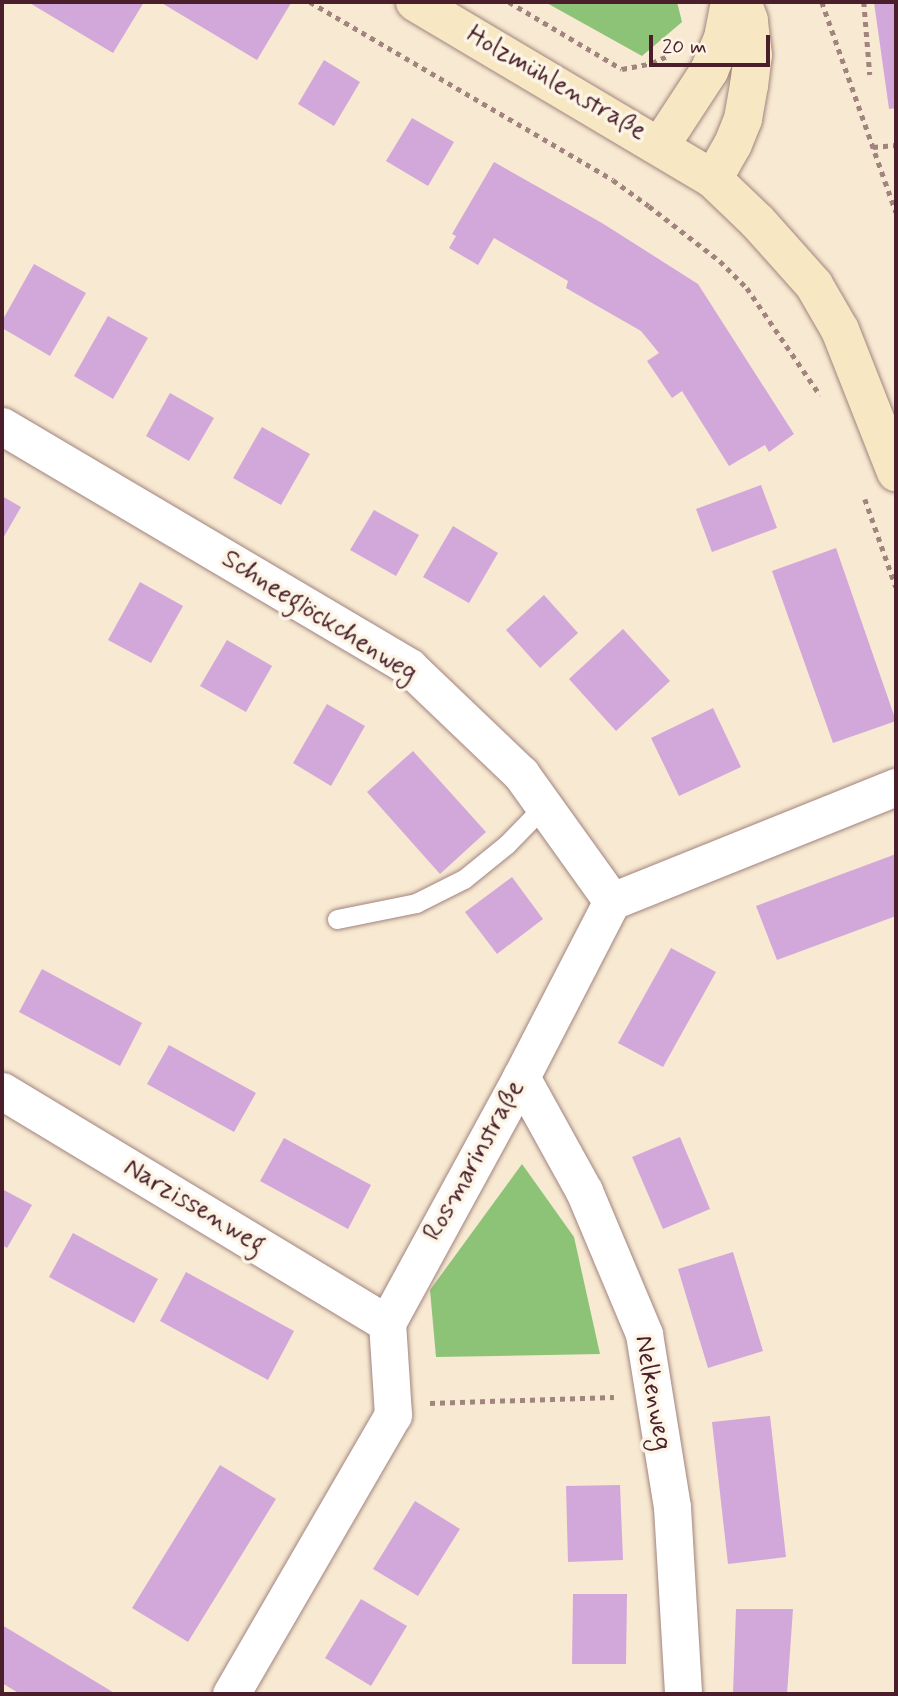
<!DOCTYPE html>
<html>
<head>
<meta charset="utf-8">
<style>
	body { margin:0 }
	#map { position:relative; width:898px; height:1696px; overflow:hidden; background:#f8e9d2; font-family:Mynerve,sans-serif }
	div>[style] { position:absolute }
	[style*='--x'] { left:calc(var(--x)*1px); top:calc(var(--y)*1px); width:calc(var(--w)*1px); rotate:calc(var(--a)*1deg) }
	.green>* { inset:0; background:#8cc376 }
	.building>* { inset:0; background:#d2a8db }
	.path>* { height:4.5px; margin-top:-2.25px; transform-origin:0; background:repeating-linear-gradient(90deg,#a1847e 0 5px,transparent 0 10px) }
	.roads { filter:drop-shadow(0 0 2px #a1847e) drop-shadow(0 0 2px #a1847e) }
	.lane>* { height:19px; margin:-9.5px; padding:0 9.5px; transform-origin:9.5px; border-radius:9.5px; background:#fff }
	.street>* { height:37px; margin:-18.5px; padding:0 18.5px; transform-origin:18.5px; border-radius:18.5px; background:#fff }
	.secondary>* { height:38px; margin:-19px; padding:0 19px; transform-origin:19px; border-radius:19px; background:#f7e8c3 }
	span { translate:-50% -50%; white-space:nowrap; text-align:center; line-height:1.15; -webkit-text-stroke:7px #fcf5e5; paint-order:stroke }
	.street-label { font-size:26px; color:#4a1f2b }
	.frame { position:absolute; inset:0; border:4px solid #4a1f2b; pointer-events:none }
	.scale { position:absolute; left:649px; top:35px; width:121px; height:32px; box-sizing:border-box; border:4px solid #4a1f2b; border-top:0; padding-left:9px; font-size:21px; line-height:24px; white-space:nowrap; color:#4a1f2b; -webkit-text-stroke:5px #fcf5e5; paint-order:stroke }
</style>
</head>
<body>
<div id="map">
	<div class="green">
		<i style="clip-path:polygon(545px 2px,677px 2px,682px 22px,642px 56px)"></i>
		<i style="clip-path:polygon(522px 1164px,574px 1237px,600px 1354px,436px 1357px,430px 1290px)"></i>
	</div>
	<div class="building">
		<i style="clip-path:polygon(28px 2px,144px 2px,113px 53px)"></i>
		<i style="clip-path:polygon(160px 2px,289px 2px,291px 3px,257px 60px)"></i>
		<i style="clip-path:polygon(874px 2px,896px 2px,896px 108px,889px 109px)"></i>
		<i style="clip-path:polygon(324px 60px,360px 82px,334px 126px,298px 104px)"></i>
		<i style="clip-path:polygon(412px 118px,454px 142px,428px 186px,386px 161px)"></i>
		<i style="clip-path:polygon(494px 162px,602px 223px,698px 284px,794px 434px,769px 452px,765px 445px,729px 466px,682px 391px,672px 398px,647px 361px,659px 353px,641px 331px,566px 288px,568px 281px,494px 238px,478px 265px,449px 248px,456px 236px,452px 234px)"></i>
		<i style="clip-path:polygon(34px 264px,86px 293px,50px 356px,2px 328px,2px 321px)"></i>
		<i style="clip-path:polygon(108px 316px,148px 338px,113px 399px,74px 376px)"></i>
		<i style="clip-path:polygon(170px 393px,214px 418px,189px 461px,146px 436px)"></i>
		<i style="clip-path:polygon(262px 427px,310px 454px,281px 505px,233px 478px)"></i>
		<i style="clip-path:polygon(761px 485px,777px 528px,712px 552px,696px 509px)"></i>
		<i style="clip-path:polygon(2px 496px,21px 507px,2px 540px)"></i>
		<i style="clip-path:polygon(374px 510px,419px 535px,396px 576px,350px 550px)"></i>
		<i style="clip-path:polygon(453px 526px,498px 553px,469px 603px,423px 577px)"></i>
		<i style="clip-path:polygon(836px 548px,896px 721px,833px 743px,772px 571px)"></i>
		<i style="clip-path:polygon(140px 582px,183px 606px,151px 663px,108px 640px)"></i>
		<i style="clip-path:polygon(544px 595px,578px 633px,540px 668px,506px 630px)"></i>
		<i style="clip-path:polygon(623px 629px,670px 681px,616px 731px,569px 679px)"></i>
		<i style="clip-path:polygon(227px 640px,272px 666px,246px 712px,200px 686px)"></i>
		<i style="clip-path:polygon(327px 704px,365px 726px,331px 786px,293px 763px)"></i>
		<i style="clip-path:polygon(713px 708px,741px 767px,679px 796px,651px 738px)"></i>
		<i style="clip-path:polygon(413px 751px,486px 832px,440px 874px,367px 792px)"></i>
		<i style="clip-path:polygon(896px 854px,896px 916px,777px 960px,756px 906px)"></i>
		<i style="clip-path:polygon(512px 877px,543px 919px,497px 954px,465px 912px)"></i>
		<i style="clip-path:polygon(671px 948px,716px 972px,663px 1067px,618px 1043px)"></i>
		<i style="clip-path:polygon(42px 969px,142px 1023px,120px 1066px,19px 1012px)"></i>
		<i style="clip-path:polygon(169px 1045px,256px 1093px,234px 1132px,147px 1084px)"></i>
		<i style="clip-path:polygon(680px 1137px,710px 1209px,663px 1229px,632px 1157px)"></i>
		<i style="clip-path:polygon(284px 1138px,371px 1185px,348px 1229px,260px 1181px)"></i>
		<i style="clip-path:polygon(2px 1189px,32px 1205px,7px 1248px,2px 1245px)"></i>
		<i style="clip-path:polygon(73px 1233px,158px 1279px,134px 1323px,49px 1277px)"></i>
		<i style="clip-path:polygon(733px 1252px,763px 1351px,708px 1368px,678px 1269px)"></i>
		<i style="clip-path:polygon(186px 1272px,294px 1331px,268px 1380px,160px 1321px)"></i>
		<i style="clip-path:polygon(770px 1416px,786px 1557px,728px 1564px,712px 1422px)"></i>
		<i style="clip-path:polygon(220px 1465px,276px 1499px,188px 1642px,132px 1608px)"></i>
		<i style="clip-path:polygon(620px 1485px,623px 1560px,568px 1562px,566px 1486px)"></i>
		<i style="clip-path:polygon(415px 1501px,460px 1529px,418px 1596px,373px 1569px)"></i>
		<i style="clip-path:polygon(573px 1594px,627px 1594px,626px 1664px,572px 1664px)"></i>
		<i style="clip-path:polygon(361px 1599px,407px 1626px,371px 1686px,325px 1658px)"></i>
		<i style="clip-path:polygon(736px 1609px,793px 1609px,787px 1694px,733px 1694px)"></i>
		<i style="clip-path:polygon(2px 1625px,116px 1694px,20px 1694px,2px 1683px)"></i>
	</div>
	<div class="path">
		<i style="--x:310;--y:2;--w:351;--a:30.4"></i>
		<i style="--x:613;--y:180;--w:44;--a:35.8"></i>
		<i style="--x:649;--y:206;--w:90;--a:37.8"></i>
		<i style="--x:720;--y:261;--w:38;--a:45"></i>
		<i style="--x:747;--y:288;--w:130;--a:55.7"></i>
		<i style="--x:509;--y:2;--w:131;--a:30.7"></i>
		<i style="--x:622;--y:69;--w:31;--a:-11"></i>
		<i style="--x:652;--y:63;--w:19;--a:-25"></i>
		<i style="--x:822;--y:2;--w:223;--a:70.6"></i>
		<i style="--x:864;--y:2;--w:73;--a:85.3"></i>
		<i style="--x:873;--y:147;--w:23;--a:-5"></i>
		<i style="--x:865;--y:499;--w:93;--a:70.6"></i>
		<i style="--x:430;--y:1403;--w:184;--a:-1.9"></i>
	</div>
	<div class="roads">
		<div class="lane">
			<i style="--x:337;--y:919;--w:81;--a:-11.4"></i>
			<i style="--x:416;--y:903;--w:54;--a:-26.6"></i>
			<i style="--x:464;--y:879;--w:55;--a:-39.1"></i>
			<i style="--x:507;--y:844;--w:53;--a:-45.8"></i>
		</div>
		<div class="street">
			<i style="--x:2;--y:426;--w:473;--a:30.6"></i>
			<i style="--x:409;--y:667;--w:155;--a:43.7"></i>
			<i style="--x:521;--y:774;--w:156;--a:54.4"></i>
			<i style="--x:521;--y:1077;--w:130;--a:61.1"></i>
			<i style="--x:584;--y:1191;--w:155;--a:67.2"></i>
			<i style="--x:644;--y:1334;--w:175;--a:80.8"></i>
			<i style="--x:672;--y:1507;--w:187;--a:86.6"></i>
			<i style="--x:2;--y:1091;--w:449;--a:31.1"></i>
			<i style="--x:231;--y:1694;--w:323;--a:-59.9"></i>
			<i style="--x:393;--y:1415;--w:92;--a:-93.7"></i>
			<i style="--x:387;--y:1323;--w:280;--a:-61.4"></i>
			<i style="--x:521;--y:1077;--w:198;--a:-62.7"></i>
			<i style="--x:612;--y:901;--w:306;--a:-21.9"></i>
		</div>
		<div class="secondary">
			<i style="--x:415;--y:2;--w:347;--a:30.7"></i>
			<i style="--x:713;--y:179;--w:61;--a:43.7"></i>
			<i style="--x:757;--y:221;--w:86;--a:48.3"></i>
			<i style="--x:814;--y:285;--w:52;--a:60"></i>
			<i style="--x:840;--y:330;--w:153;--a:68.5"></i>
			<i style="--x:660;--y:146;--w:90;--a:-56.8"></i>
			<i style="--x:709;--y:71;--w:36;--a:-67"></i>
			<i style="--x:723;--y:38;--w:37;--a:-79"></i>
			<i style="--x:713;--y:179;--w:40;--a:-60.3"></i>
			<i style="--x:733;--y:144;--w:27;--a:-68"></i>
			<i style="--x:743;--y:119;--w:34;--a:-80"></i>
			<i style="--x:749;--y:86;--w:31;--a:-83"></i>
			<i style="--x:753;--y:55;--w:35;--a:-97"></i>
			<i style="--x:749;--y:20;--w:19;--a:-111"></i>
		</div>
	</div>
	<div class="street-label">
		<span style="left:556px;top:84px;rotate:30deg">Holzmühlenstraße</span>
		<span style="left:319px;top:617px;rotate:32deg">Schneeglöckchenweg</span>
		<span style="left:475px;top:1161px;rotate:-61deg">Rosmarinstraße</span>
		<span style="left:194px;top:1207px;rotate:31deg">Narzissenweg</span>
		<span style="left:652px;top:1393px;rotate:80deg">Nelkenweg</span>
	</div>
	<div class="frame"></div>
	<div class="scale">20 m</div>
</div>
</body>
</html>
